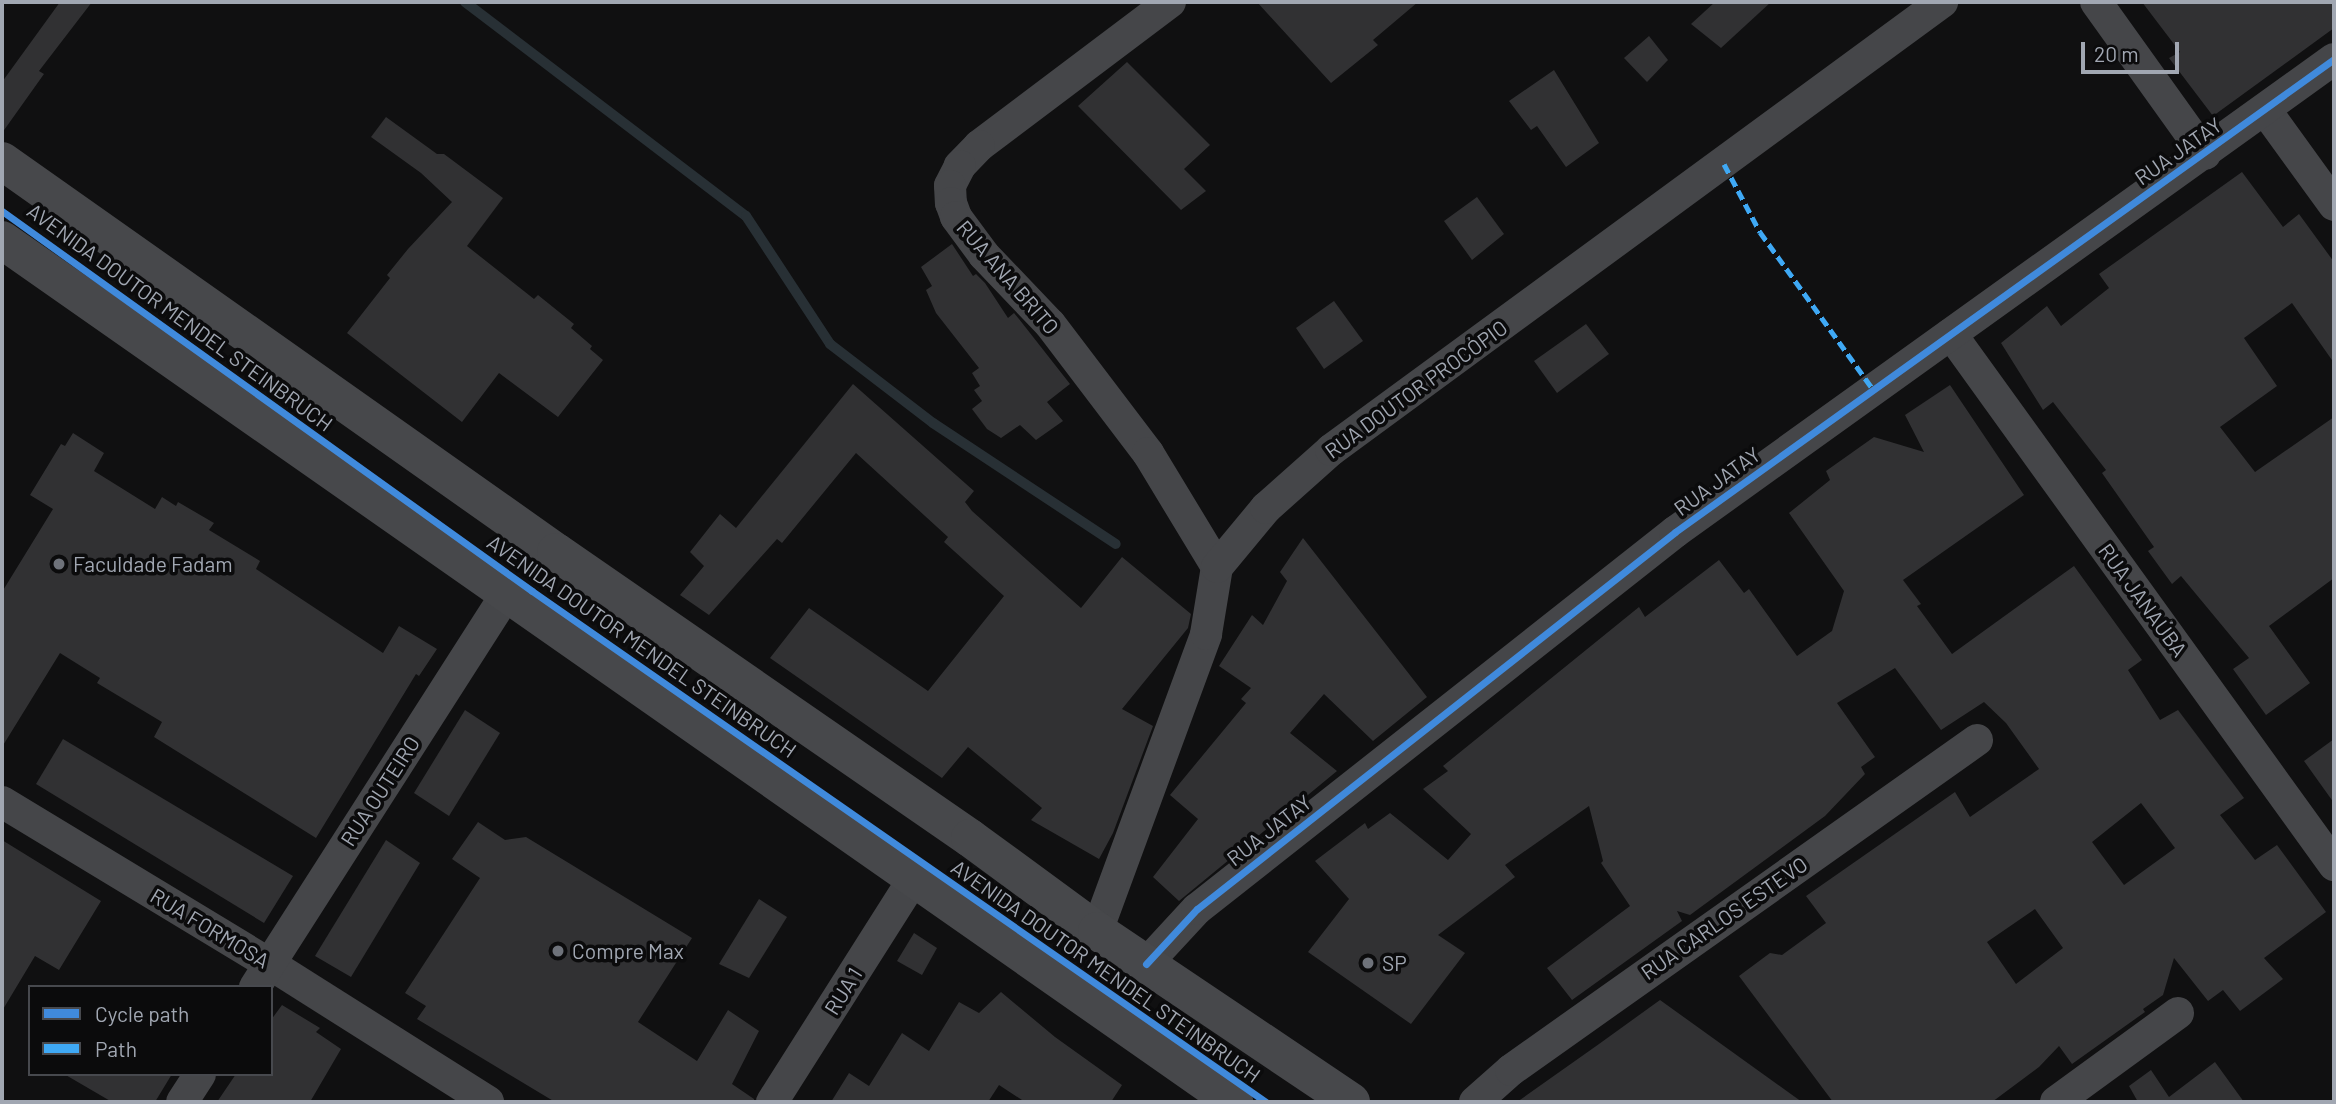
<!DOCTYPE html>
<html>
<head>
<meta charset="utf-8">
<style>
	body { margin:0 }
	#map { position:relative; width:2336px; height:1104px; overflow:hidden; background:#101011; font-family:Barlow,sans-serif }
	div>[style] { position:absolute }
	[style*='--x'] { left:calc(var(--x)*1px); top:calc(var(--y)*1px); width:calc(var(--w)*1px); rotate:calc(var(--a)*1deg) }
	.stream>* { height:10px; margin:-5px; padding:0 5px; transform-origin:5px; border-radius:5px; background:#283035 }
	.building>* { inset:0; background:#313133 }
	.minor>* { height:32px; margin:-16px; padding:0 16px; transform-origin:16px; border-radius:16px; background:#454649 }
	.highway>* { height:38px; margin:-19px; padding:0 19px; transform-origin:19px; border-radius:19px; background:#47484b }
	.quiet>* { height:5px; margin-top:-2.5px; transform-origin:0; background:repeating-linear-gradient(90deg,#3fa9f5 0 10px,transparent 0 15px) }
	.cycleway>* { height:7px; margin:-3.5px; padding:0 3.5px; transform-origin:3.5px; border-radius:3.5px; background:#408adc }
	.dots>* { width:19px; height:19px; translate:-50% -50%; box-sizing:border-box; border:4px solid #0b0b0c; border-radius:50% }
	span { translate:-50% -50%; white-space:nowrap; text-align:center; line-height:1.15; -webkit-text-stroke:7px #0b0b0c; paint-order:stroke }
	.street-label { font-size:21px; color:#a1a7b2 }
	.poi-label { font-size:21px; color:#a1a7b2 }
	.left { translate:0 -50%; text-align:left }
	.frame { position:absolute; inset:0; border:4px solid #a1a7b2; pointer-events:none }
	.legend { position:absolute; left:28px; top:985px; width:245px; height:91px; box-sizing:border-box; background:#0b0b0c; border:2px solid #47494e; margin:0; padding:9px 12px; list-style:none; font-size:21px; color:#a1a7b2 }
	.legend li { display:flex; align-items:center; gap:14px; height:35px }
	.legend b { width:35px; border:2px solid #47494e }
	.scale { position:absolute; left:2081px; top:42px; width:98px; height:32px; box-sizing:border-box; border:4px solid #a1a7b2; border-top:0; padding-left:9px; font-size:21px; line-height:24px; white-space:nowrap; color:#a1a7b2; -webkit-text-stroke:5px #0b0b0c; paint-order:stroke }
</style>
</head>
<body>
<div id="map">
	<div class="stream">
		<i style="--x:465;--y:2;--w:353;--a:37.3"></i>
		<i style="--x:746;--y:216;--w:153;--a:56.7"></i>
		<i style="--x:830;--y:344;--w:130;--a:37.5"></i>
		<i style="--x:933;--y:423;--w:219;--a:33.5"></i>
	</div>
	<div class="building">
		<i style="clip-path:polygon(60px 2px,92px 2px,39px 71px,44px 74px,2px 133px,2px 82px)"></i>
		<i style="clip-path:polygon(1257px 2px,1418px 2px,1373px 40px,1378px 45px,1331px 83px)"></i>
		<i style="clip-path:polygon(1715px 2px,1771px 2px,1721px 48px,1691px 24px)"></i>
		<i style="clip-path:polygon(2142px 2px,2334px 2px,2334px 28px,2213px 116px,2169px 58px,2180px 52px)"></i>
		<i style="clip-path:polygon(1649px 36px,1668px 60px,1647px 82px,1624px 58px)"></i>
		<i style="clip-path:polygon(1127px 62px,1210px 145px,1184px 169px,1206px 191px,1181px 210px,1078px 106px)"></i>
		<i style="clip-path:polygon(1554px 70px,1599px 143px,1566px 167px,1537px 126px,1531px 130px,1509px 101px)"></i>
		<i style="clip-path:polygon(386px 117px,437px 154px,444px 154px,503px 198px,467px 246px,534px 299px,538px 295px,574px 324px,571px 328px,592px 346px,590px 349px,603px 360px,558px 417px,499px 373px,462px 422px,347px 333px,390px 278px,387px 275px,408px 249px,452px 202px,421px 173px,371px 137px)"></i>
		<i style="clip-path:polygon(2242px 172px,2283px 227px,2299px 214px,2334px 262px,2334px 363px,2292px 303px,2244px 338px,2277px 386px,2220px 427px,2255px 472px,2334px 417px,2334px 578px,2269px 626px,2310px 683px,2266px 715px,2233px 669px,2249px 658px,2181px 576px,2172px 584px,2148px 551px,2154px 547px,2102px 473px,2106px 470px,2053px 402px,2043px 410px,2001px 343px,2047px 306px,2061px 326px,2109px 288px,2099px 274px)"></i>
		<i style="clip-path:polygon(1477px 197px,1504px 234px,1472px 260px,1444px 221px)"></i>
		<i style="clip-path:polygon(952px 244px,973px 276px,976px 274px,985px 283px,1008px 318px,1014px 313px,1019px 319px,1070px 384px,1047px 402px,1063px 421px,1036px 440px,1020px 425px,1001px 438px,987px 429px,972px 409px,982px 401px,974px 390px,980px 386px,972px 373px,979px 368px,936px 313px,926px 290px,932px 286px,921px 267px)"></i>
		<i style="clip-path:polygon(1334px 301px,1363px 341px,1324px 369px,1296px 328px)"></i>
		<i style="clip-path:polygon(1586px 324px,1609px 354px,1557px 393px,1534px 361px)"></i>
		<i style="clip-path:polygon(853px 384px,974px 491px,965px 502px,972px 511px,1081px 608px,1122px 557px,1191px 614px,1188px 628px,1122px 709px,1153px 726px,1113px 833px,1099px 859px,1031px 820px,1042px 808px,968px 747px,942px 778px,770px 658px,809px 608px,928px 691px,1004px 596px,944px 542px,948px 537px,856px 453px,782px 543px,777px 539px,709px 615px,680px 595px,704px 566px,690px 552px,720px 514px,736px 528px)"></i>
		<i style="clip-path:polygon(evenodd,1950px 385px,2024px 495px,1903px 580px,1921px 604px,1917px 606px,1952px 654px,2074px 566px,2142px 660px,2128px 670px,2160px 720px,2178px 710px,2244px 798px,2220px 815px,2255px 860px,2277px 845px,2326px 912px,2264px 958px,2283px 979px,2240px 1011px,2223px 990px,2208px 1001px,2174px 958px,2163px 995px,2143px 1009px,2145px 1012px,2072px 1064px,2059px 1046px,2039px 1067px,1992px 1102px,1833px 1102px,1739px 976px,1770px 953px,1782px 955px,1826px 923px,1806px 896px,1955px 792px,1970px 817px,2039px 769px,2006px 723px,1984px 702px,1941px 730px,1895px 668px,1837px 703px,1875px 757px,1861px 767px,1865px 774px,1825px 816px,1690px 915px,1677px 911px,1682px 921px,1572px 1000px,1547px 968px,1630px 906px,1601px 863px,1603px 861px,1589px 806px,1505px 865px,1515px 877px,1438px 935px,1465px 953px,1411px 1024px,1308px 952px,1349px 899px,1315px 861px,1365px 823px,1368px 829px,1390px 813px,1448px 860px,1471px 834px,1423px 789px,1448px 771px,1443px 766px,1639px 607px,1645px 617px,1719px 560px,1744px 593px,1749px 589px,1797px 656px,1832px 631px,1844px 591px,1789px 513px,1830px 480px,1826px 471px,1874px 437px,1924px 452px,1905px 415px,1950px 385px,2141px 803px,2175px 848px,2124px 885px,2092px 842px,2141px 803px,1950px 385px,2035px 909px,2063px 948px,2016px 984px,1987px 942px,2035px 909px)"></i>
		<i style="clip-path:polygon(73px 433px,104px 453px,94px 471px,155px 509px,162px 497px,176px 506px,178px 502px,214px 523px,209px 530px,260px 561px,256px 569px,383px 653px,399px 626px,437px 649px,419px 676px,416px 674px,316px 838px,154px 737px,162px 722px,97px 683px,100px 678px,60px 653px,2px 747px,2px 592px,53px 509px,30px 495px,61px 444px,65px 446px)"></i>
		<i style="clip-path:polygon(1303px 538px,1427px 697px,1373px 741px,1324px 694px,1290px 733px,1337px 771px,1179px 901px,1153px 877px,1198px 819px,1170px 795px,1246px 703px,1241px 699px,1251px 688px,1219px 666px,1252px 615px,1263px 625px,1287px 581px,1280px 572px)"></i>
		<i style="clip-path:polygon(465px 710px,500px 733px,449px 816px,414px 793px)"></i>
		<i style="clip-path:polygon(63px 739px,293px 876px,264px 923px,36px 784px)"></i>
		<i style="clip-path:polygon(2334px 739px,2334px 803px,2304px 761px)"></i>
		<i style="clip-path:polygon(478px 822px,505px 840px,526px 837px,692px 938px,638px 1022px,697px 1061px,728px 1010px,759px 1031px,732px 1084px,754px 1099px,754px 1102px,555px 1102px,417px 1019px,426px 1006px,405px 993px,480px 878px,452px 859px)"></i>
		<i style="clip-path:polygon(2px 840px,101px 901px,59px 970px,35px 956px,2px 1011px)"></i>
		<i style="clip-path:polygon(386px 840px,420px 863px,351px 977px,315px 956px)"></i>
		<i style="clip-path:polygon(759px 899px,787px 917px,749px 978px,719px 964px)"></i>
		<i style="clip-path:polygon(914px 933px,937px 948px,922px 975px,897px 961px)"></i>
		<i style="clip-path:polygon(1001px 992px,1055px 1037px,1122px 1085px,1111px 1102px,1025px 1102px,999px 1085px,988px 1102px,831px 1102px,849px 1073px,869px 1086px,902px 1033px,929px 1051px,959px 1002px,979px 1013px)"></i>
		<i style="clip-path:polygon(1660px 1000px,1802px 1102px,1517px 1102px,1599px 1044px)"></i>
		<i style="clip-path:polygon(282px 1005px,320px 1028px,316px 1032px,341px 1049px,310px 1102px,217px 1102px,236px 1074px,271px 1074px,271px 1020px)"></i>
		<i style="clip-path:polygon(2215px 1062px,2244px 1102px,2138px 1102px,2129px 1086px,2151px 1070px,2169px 1097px)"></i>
		<i style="clip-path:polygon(64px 1074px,172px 1074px,155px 1102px,112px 1102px)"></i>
	</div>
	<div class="minor">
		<i style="--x:1170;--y:2;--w:239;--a:143"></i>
		<i style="--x:979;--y:146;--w:28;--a:134"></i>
		<i style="--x:960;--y:166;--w:22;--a:117"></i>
		<i style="--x:950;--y:186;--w:17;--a:87"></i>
		<i style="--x:951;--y:203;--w:15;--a:70"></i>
		<i style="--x:956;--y:217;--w:47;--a:53.6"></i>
		<i style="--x:984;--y:255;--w:95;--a:46.3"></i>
		<i style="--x:1050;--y:324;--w:162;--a:52.8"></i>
		<i style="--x:1148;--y:453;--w:133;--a:58.8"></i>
		<i style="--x:2096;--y:2;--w:187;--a:54.4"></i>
		<i style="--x:2266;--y:111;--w:116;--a:54.1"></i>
		<i style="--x:1951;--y:334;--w:655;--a:54.2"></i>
		<i style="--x:2;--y:802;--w:313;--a:31.2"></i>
		<i style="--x:270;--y:964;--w:258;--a:32.3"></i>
		<i style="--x:1097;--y:931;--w:316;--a:-69.8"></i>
		<i style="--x:1206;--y:634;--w:68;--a:-80.7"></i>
		<i style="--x:1217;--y:567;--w:77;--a:-50.3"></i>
		<i style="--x:1266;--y:508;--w:87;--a:-41.7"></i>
		<i style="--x:1331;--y:450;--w:758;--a:-36.25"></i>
		<i style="--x:1146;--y:964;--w:75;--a:-47.2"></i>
		<i style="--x:1197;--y:909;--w:609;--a:-38.26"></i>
		<i style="--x:1675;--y:532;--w:811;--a:-35.67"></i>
		<i style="--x:255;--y:987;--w:465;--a:-57.4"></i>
		<i style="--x:182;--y:1102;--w:33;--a:-57"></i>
		<i style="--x:772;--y:1102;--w:263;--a:-57.6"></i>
		<i style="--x:1475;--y:1102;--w:48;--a:-41.6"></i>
		<i style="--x:1511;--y:1070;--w:571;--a:-35.3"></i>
		<i style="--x:2056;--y:1102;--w:151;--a:-36.1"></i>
	</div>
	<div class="highway">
		<i style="--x:2;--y:161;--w:678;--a:35.21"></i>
		<i style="--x:556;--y:552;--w:503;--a:34.64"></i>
		<i style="--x:970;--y:838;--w:157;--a:36.2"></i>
		<i style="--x:1097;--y:931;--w:306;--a:33.9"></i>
		<i style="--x:2;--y:240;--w:1504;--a:34.98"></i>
	</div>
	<div class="quiet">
		<i style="--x:1724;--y:164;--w:77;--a:62.1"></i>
		<i style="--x:1760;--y:232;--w:193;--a:54.3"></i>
	</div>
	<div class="cycleway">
		<i style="--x:2;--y:211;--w:652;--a:35.64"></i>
		<i style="--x:532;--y:591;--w:894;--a:34.85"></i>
		<i style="--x:1146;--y:964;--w:75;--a:-47.2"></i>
		<i style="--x:1197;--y:909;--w:609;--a:-38.26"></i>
		<i style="--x:1675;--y:532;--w:811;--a:-35.67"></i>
	</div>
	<div class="dots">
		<i style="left:59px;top:564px;background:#6e727a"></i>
		<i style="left:558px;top:951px;background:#6e727a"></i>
		<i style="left:1368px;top:963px;background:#6e727a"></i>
	</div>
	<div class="street-label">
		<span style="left:2178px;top:151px;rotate:-35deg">RUA JATAY</span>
		<span style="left:1008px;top:277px;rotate:49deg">RUA ANA BRITO</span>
		<span style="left:180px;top:317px;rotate:36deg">AVENIDA DOUTOR MENDEL STEINBRUCH</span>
		<span style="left:1416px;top:389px;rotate:-36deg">RUA DOUTOR PROCÓPIO</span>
		<span style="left:1717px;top:481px;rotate:-36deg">RUA JATAY</span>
		<span style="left:2143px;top:600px;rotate:54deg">RUA JANAÚBA</span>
		<span style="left:642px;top:646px;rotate:35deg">AVENIDA DOUTOR MENDEL STEINBRUCH</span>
		<span style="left:380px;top:791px;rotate:-57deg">RUA OUTEIRO</span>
		<span style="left:1269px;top:830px;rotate:-38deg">RUA JATAY</span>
		<span style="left:1724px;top:918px;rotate:-35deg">RUA CARLOS ESTEVO</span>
		<span style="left:210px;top:928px;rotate:31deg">RUA FORMOSA</span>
		<span style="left:1106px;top:971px;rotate:35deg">AVENIDA DOUTOR MENDEL STEINBRUCH</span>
		<span style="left:843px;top:991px;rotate:-58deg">RUA 1</span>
	</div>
	<div class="poi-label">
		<span class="left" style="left:73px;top:564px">Faculdade Fadam</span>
		<span class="left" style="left:572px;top:951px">Compre Max</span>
		<span class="left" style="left:1382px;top:963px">SP</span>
	</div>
	<div class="frame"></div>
	<ul class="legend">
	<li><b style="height:9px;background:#408adc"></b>Cycle path</li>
	<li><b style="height:9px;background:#3fa9f5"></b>Path</li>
	</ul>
	<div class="scale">20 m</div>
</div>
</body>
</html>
